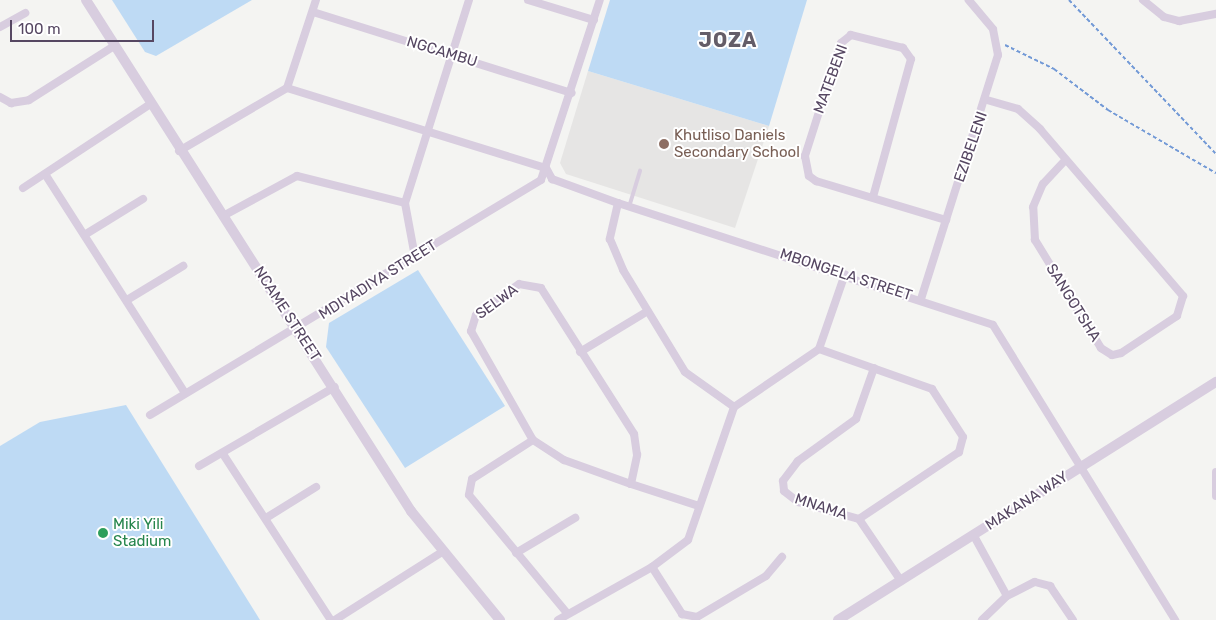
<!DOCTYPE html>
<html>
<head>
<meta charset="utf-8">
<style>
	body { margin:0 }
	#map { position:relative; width:1216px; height:620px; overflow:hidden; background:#f4f4f2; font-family:Rubik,sans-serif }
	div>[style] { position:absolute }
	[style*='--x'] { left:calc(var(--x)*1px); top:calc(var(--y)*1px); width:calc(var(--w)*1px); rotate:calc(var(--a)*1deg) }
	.education>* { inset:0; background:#e6e5e4 }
	.green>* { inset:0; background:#bedaf4 }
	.path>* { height:2px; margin-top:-1px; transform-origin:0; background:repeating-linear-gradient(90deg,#7299d6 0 4px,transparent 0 6.5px) }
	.service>* { height:4px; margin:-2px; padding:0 2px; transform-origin:2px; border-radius:2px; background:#d8cddf }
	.minor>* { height:8px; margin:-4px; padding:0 4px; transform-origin:4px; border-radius:4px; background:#d8cddf }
	.tertiary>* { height:10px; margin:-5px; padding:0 5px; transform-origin:5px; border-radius:5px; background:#d8cddf }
	.dots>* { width:14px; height:14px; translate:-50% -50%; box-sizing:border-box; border:2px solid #fff; border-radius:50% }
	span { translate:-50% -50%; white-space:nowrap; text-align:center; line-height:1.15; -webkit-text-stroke:4px #fff; paint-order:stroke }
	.street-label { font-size:15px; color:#564762 }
	.education-label { font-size:15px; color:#785e54 }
	.left { translate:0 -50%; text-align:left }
	.leisure-label { font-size:15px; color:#27864d }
	.district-label { font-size:20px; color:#645d68; font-weight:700; letter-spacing:1px }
	.scale { position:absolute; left:10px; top:20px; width:144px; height:22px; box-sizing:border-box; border:2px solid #564762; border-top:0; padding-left:6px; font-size:15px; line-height:18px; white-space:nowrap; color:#564762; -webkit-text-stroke:4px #fff; paint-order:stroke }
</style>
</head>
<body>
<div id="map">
	<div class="education">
		<i style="clip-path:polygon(588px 71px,769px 126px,735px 228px,566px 174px,560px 163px)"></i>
	</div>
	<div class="green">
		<i style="clip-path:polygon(112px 0,252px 0,156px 56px,145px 52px)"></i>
		<i style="clip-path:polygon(610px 0,807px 0,769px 126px,588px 71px)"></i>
		<i style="clip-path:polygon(418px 270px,505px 406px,405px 468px,326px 347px,329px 323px)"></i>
		<i style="clip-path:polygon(126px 405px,260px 620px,0 620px,0 446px,40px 422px)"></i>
	</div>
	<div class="path">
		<i style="--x:1069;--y:0;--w:213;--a:46.3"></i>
		<i style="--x:1005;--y:45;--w:55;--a:26.1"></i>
		<i style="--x:1054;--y:69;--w:68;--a:37.2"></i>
		<i style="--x:1108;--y:110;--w:125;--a:30.3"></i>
	</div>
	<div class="service">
		<i style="--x:629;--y:207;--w:38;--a:-73"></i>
	</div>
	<div class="minor">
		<i style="--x:528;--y:0;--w:69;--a:16.9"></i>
		<i style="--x:1143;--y:0;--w:27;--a:39"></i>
		<i style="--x:1164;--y:17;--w:16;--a:15"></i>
		<i style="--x:1179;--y:21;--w:38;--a:-11"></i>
		<i style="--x:313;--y:12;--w:271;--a:17.4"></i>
		<i style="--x:0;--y:27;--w:29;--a:-29"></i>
		<i style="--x:287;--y:88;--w:93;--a:-71.8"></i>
		<i style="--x:0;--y:97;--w:13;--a:29"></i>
		<i style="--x:11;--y:103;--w:18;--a:-9"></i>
		<i style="--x:29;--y:100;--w:101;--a:-32.4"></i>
		<i style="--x:987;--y:100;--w:32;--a:16"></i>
		<i style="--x:1018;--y:109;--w:30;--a:42"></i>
		<i style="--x:1040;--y:129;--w:220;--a:49.4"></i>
		<i style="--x:1183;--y:296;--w:21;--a:107"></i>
		<i style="--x:1177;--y:316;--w:67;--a:146.5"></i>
		<i style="--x:1121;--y:353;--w:9;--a:167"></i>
		<i style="--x:1112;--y:355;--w:13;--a:-148"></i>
		<i style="--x:1101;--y:348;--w:127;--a:-121.4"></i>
		<i style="--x:1035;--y:240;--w:33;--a:-93"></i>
		<i style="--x:1033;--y:207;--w:25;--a:-67"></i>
		<i style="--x:1043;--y:184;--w:33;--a:-47"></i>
		<i style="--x:179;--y:151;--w:125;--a:-30.3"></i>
		<i style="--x:287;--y:88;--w:271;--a:17.2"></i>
		<i style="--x:546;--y:168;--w:13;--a:61"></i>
		<i style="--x:552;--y:179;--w:70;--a:20"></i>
		<i style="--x:618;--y:203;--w:394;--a:18"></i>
		<i style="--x:993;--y:325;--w:347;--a:58.3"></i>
		<i style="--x:45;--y:174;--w:260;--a:57.4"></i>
		<i style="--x:23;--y:188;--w:151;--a:-33.4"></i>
		<i style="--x:873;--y:197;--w:143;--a:-74.6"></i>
		<i style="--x:911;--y:59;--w:14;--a:-126"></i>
		<i style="--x:903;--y:48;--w:54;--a:-166"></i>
		<i style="--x:851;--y:35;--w:13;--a:141"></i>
		<i style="--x:841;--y:43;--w:119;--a:107.7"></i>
		<i style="--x:805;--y:156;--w:20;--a:79"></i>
		<i style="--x:809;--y:176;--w:9;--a:36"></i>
		<i style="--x:816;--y:181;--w:136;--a:16.7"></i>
		<i style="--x:618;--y:203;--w:37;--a:103"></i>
		<i style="--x:610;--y:239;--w:34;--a:67"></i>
		<i style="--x:623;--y:270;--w:119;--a:58.7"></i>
		<i style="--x:685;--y:372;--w:60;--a:35.5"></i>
		<i style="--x:223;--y:216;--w:84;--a:-28.4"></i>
		<i style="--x:297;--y:176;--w:111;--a:14"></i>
		<i style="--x:86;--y:234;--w:67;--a:-31.6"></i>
		<i style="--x:415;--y:257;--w:55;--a:-100.5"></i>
		<i style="--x:405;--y:203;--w:213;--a:-72.5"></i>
		<i style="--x:921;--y:299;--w:256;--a:-72.5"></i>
		<i style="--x:998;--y:55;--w:26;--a:-101"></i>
		<i style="--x:993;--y:29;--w:38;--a:-130"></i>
		<i style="--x:127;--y:300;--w:66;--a:-31.3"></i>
		<i style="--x:819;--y:349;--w:120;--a:19.5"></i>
		<i style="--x:932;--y:389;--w:57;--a:57.1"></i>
		<i style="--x:963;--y:437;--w:16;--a:105"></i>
		<i style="--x:959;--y:452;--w:120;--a:146.2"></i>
		<i style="--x:580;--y:352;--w:79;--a:-31.1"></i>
		<i style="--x:874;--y:368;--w:54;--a:109.4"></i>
		<i style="--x:856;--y:419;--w:72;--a:144.1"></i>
		<i style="--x:798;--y:461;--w:25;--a:127"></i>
		<i style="--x:783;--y:481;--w:10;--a:84"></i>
		<i style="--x:784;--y:491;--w:18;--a:38"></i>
		<i style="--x:798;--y:502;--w:63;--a:15.6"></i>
		<i style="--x:859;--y:519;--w:75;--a:55.9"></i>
		<i style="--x:150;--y:415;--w:456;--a:-31"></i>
		<i style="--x:541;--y:180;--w:189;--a:-71.9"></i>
		<i style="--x:533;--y:440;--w:72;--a:147.4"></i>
		<i style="--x:472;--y:479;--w:16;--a:101"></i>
		<i style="--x:469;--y:495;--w:153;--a:50.3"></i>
		<i style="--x:223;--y:454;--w:198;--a:57"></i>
		<i style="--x:199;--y:466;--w:157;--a:-30.2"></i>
		<i style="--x:1216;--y:472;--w:24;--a:90"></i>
		<i style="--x:631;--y:484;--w:30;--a:-78"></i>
		<i style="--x:637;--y:455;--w:21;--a:-98"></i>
		<i style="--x:634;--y:434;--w:173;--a:-122.5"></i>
		<i style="--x:541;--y:288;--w:22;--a:-170"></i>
		<i style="--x:519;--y:284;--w:53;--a:144.2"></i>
		<i style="--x:476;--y:315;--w:17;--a:107"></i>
		<i style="--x:471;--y:331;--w:125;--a:60.4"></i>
		<i style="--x:533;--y:440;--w:37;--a:33"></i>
		<i style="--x:564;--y:460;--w:71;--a:19.7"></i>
		<i style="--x:631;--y:484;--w:71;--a:17.9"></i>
		<i style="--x:266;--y:518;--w:59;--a:-31.8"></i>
		<i style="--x:974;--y:536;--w:68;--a:61.2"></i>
		<i style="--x:516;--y:553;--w:69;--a:-30.7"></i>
		<i style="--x:652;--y:567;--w:56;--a:57.4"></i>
		<i style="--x:682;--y:614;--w:15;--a:11"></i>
		<i style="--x:697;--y:617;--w:80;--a:-30.7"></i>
		<i style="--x:766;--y:576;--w:25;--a:-50"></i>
		<i style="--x:335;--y:620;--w:127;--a:-32.4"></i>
		<i style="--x:558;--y:620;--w:108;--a:-29.4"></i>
		<i style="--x:652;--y:567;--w:45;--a:-36.9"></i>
		<i style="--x:688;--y:540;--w:141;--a:-70.9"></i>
		<i style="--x:734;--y:407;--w:103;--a:-34.3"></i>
		<i style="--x:819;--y:349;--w:79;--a:-70.9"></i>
		<i style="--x:982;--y:620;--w:35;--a:-44"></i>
		<i style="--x:1007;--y:596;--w:31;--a:-27"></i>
		<i style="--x:1035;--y:582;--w:16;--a:15"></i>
		<i style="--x:1050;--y:586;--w:41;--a:55.9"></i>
	</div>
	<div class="tertiary">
		<i style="--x:86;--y:0;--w:606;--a:57.54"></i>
		<i style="--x:411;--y:511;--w:141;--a:50.8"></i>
		<i style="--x:838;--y:620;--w:447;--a:-32.2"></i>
	</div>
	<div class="dots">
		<i style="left:664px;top:144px;background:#8d6e63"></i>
		<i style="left:103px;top:533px;background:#2e9e5b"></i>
	</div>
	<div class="street-label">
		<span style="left:442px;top:52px;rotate:17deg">NGCAMBU</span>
		<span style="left:831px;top:79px;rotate:-70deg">MATEBENI</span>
		<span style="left:971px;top:147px;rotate:-71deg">EZIBELENI</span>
		<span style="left:846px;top:275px;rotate:18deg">MBONGELA STREET</span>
		<span style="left:378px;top:280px;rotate:-32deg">MDIYADIYA STREET</span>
		<span style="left:497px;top:302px;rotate:-36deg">SELWA</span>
		<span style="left:1073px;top:303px;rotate:58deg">SANGOTSHA</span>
		<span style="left:287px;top:314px;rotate:57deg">NCAME STREET</span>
		<span style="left:1027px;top:501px;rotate:-33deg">MAKANA WAY</span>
		<span style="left:821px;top:507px;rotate:18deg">MNAMA</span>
	</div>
	<div class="education-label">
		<span class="left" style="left:674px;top:144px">Khutliso Daniels<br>Secondary School</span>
	</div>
	<div class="leisure-label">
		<span class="left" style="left:113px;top:533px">Miki Yili<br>Stadium</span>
	</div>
	<div class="district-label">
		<span style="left:728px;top:40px">JOZA</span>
	</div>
	<div class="scale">100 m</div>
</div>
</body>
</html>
